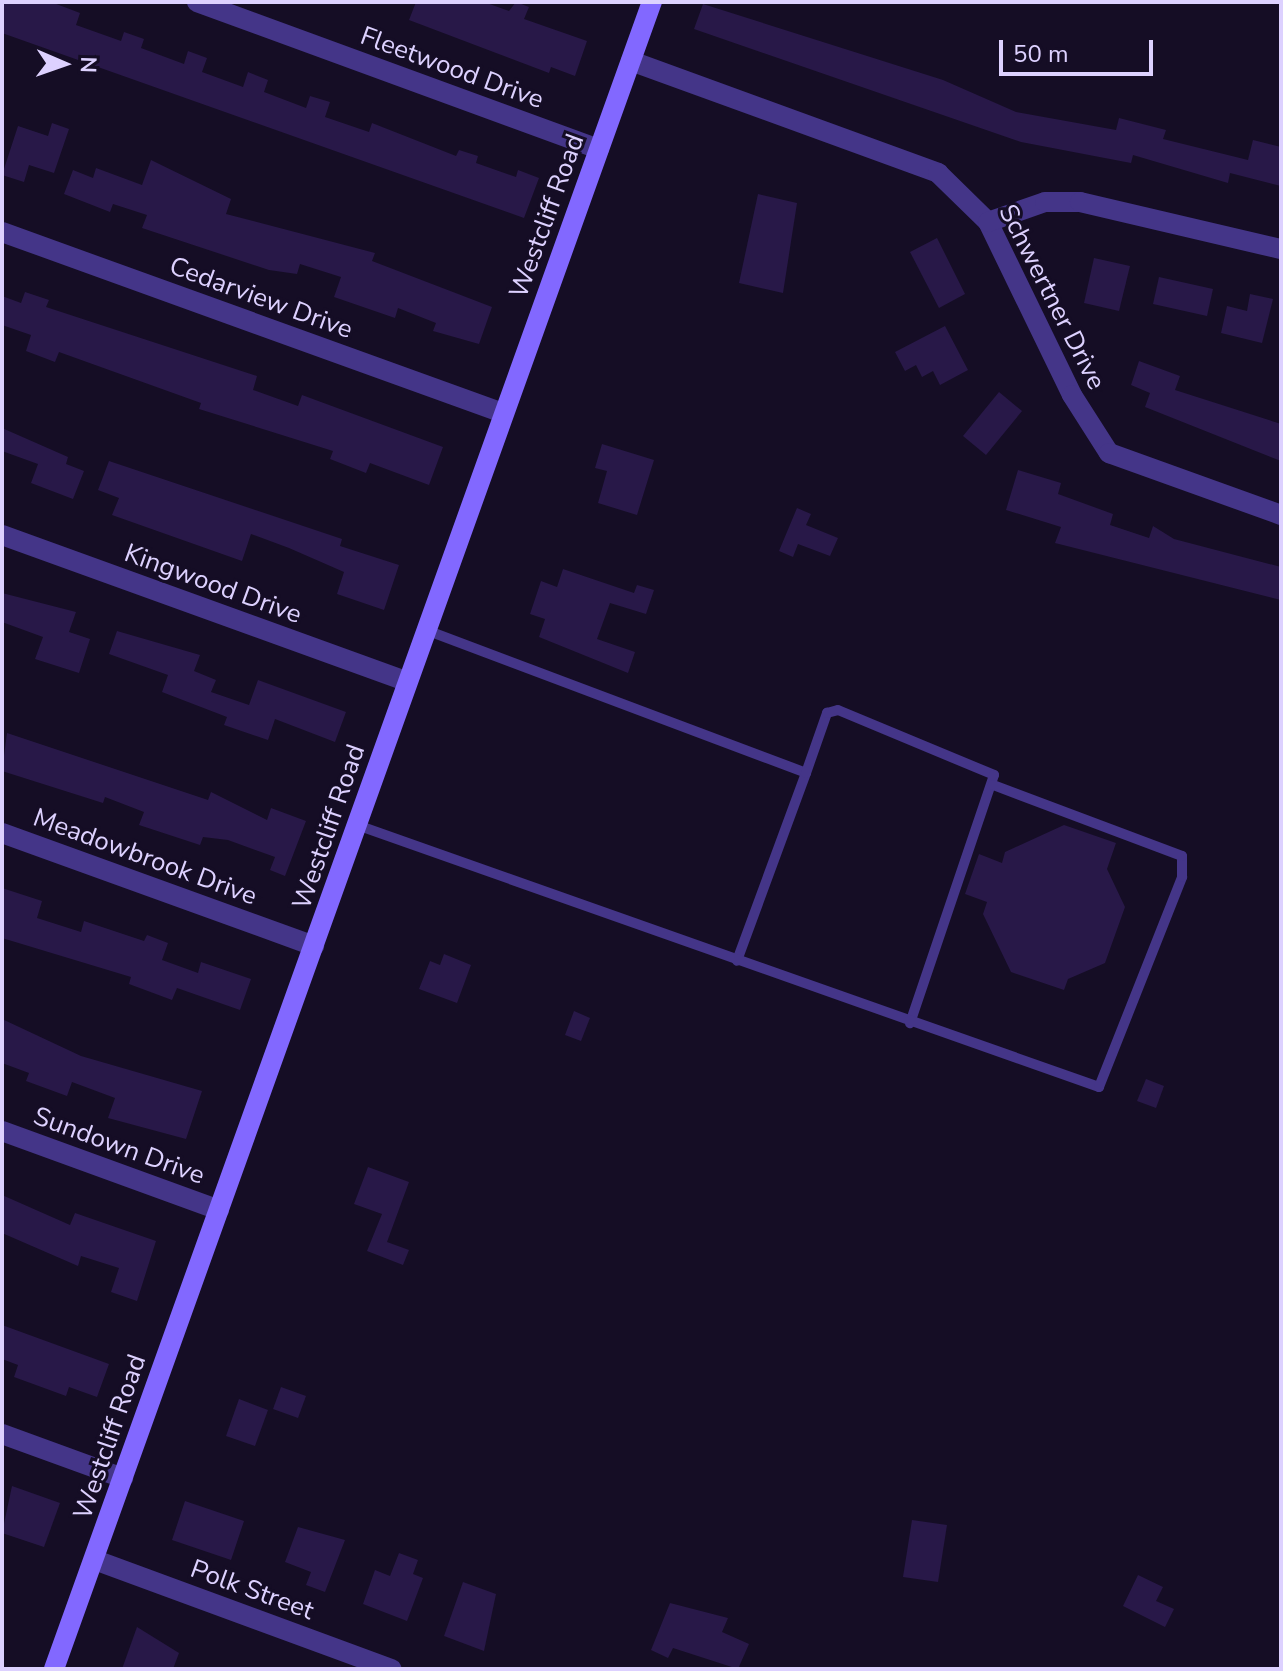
<!DOCTYPE html>
<html>
<head>
<meta charset="utf-8">
<style>
	body { margin:0 }
	#map { position:relative; width:1283px; height:1671px; overflow:hidden; background:#150d25; font-family:"Nunito Sans",sans-serif }
	div>[style] { position:absolute }
	[style*='--x'] { left:calc(var(--x)*1px); top:calc(var(--y)*1px); width:calc(var(--w)*1px); rotate:calc(var(--a)*1deg) }
	.building>* { inset:0; background:#281848 }
	.lane>* { height:10px; margin:-5px; padding:0 5px; transform-origin:5px; border-radius:5px; background:#443588 }
	.street>* { height:20px; margin:-10px; padding:0 10px; transform-origin:10px; border-radius:10px; background:#443588 }
	.secondary>* { height:20px; margin:-10px; padding:0 10px; transform-origin:10px; border-radius:10px; background:#8268ff }
	span { translate:-50% -50%; white-space:nowrap; text-align:center; line-height:1.15; -webkit-text-stroke:6px #150d25; paint-order:stroke }
	.street-label { font-size:26px; color:#ddd1ff }
	.frame { position:absolute; inset:0; border:4px solid #ddd1ff; pointer-events:none }
	.north { position:absolute; left:24px; top:24px; width:80px; height:80px; -webkit-text-stroke:6px #150d25; paint-order:stroke; rotate:92deg; font-size:22px; font-weight:700; line-height:32px; text-align:center; color:#ddd1ff }
	.north::after { content:''; display:block; margin:auto; width:28px; height:36px; background:#ddd1ff; clip-path:polygon(50% 0,100% 100%,50% 72%,0 100%) }
	.scale { position:absolute; left:999px; top:40px; width:154px; height:36px; box-sizing:border-box; border:4px solid #ddd1ff; border-top:0; padding-left:10px; font-size:24px; line-height:28px; white-space:nowrap; color:#ddd1ff; -webkit-text-stroke:6px #150d25; paint-order:stroke }
</style>
</head>
<body>
<div id="map">
	<div class="building">
		<i style="clip-path:polygon(2px 2px,51px 2px,80px 13px,76px 25px,121px 41px,124px 32px,144px 39px,141px 48px,184px 64px,188px 51px,207px 58px,202px 72px,243px 87px,248px 72px,268px 80px,264px 92px,306px 108px,310px 96px,330px 102px,325px 117px,369px 132px,372px 123px,456px 156px,459px 150px,478px 156px,476px 163px,516px 177px,518px 170px,539px 178px,524px 218px,2px 33px)"></i>
		<i style="clip-path:polygon(416px 2px,484px 2px,509px 11px,516px 2px,529px 7px,524px 19px,587px 41px,575px 76px,551px 67px,549px 73px,409px 20px)"></i>
		<i style="clip-path:polygon(703px 4px,943px 80px,1016px 112px,1116px 130px,1119px 118px,1166px 130px,1163px 139px,1248px 160px,1253px 140px,1281px 147px,1281px 186px,1230px 173px,1228px 183px,1133px 155px,1131px 163px,1021px 142px,694px 29px)"></i>
		<i style="clip-path:polygon(52px 123px,69px 129px,54px 173px,29px 165px,24px 182px,2px 175px,18px 126px,48px 136px)"></i>
		<i style="clip-path:polygon(151px 160px,231px 199px,226px 214px,375px 253px,372px 261px,492px 307px,479px 344px,433px 331px,436px 323px,398px 308px,395px 318px,334px 297px,341px 277px,300px 264px,297px 274px,269px 270px,142px 228px,147px 215px,113px 204px,110px 212px,64px 194px,73px 170px,93px 178px,96px 168px,142px 185px)"></i>
		<i style="clip-path:polygon(758px 194px,797px 203px,783px 293px,739px 283px)"></i>
		<i style="clip-path:polygon(937px 238px,965px 294px,939px 308px,910px 252px)"></i>
		<i style="clip-path:polygon(1094px 258px,1130px 266px,1119px 311px,1084px 303px)"></i>
		<i style="clip-path:polygon(1159px 277px,1213px 289px,1207px 316px,1153px 304px)"></i>
		<i style="clip-path:polygon(25px 292px,49px 300px,46px 307px,257px 376px,253px 390px,298px 406px,302px 395px,443px 447px,429px 485px,370px 463px,366px 473px,330px 459px,333px 451px,199px 409px,201px 403px,59px 352px,55px 362px,26px 351px,31px 335px,2px 325px,2px 296px,21px 303px)"></i>
		<i style="clip-path:polygon(1250px 294px,1273px 299px,1262px 343px,1221px 333px,1227px 306px,1247px 311px)"></i>
		<i style="clip-path:polygon(945px 326px,968px 370px,940px 385px,933px 371px,922px 377px,916px 365px,905px 371px,895px 352px)"></i>
		<i style="clip-path:polygon(1139px 361px,1180px 376px,1175px 390px,1281px 424px,1281px 461px,1145px 407px,1150px 393px,1131px 385px)"></i>
		<i style="clip-path:polygon(999px 392px,1022px 411px,986px 455px,963px 436px)"></i>
		<i style="clip-path:polygon(2px 428px,68px 457px,66px 464px,84px 471px,73px 499px,31px 483px,38px 464px,2px 451px)"></i>
		<i style="clip-path:polygon(602px 444px,654px 460px,637px 515px,598px 503px,607px 471px,595px 468px)"></i>
		<i style="clip-path:polygon(109px 461px,342px 539px,340px 546px,399px 565px,384px 610px,337px 594px,344px 572px,289px 548px,251px 534px,242px 561px,112px 515px,119px 498px,98px 490px)"></i>
		<i style="clip-path:polygon(1018px 470px,1061px 483px,1058px 494px,1113px 514px,1110px 525px,1149px 538px,1153px 526px,1174px 539px,1281px 567px,1281px 600px,1055px 543px,1061px 527px,1006px 510px)"></i>
		<i style="clip-path:polygon(797px 508px,811px 514px,806px 525px,838px 538px,830px 556px,798px 544px,793px 557px,779px 551px)"></i>
		<i style="clip-path:polygon(563px 569px,634px 593px,637px 585px,654px 590px,646px 614px,610px 603px,597px 639px,635px 652px,628px 673px,539px 637px,545px 619px,530px 614px,541px 581px,557px 587px)"></i>
		<i style="clip-path:polygon(2px 593px,76px 612px,69px 632px,90px 639px,79px 673px,35px 659px,43px 637px,2px 622px)"></i>
		<i style="clip-path:polygon(117px 631px,200px 655px,194px 671px,216px 680px,211px 692px,249px 705px,258px 680px,346px 712px,335px 742px,275px 719px,268px 740px,224px 725px,227px 717px,162px 692px,168px 675px,109px 654px)"></i>
		<i style="clip-path:polygon(7px 733px,208px 800px,211px 792px,267px 820px,271px 808px,306px 821px,285px 876px,270px 870px,275px 857px,228px 840px,203px 837px,200px 845px,139px 825px,144px 812px,105px 797px,103px 803px,2px 771px)"></i>
		<i style="clip-path:polygon(1064px 825px,1116px 843px,1107px 869px,1125px 907px,1105px 963px,1068px 979px,1064px 990px,1011px 972px,983px 914px,987px 902px,965px 894px,979px 854px,1002px 863px,1005px 852px)"></i>
		<i style="clip-path:polygon(2px 888px,42px 901px,37px 918px,81px 932px,84px 921px,144px 941px,147px 935px,168px 943px,162px 960px,198px 973px,201px 962px,251px 979px,240px 1010px,177px 988px,172px 1000px,129px 984px,131px 977px,2px 938px)"></i>
		<i style="clip-path:polygon(444px 954px,471px 965px,457px 1003px,419px 989px,430px 961px,440px 965px)"></i>
		<i style="clip-path:polygon(574px 1011px,590px 1018px,581px 1041px,565px 1035px)"></i>
		<i style="clip-path:polygon(2px 1019px,81px 1056px,202px 1091px,186px 1139px,108px 1118px,115px 1098px,72px 1082px,67px 1096px,26px 1081px,29px 1073px,2px 1063px)"></i>
		<i style="clip-path:polygon(1146px 1079px,1164px 1086px,1156px 1108px,1137px 1101px)"></i>
		<i style="clip-path:polygon(368px 1167px,409px 1182px,387px 1242px,409px 1250px,403px 1265px,367px 1251px,382px 1214px,354px 1204px)"></i>
		<i style="clip-path:polygon(2px 1195px,70px 1225px,75px 1213px,156px 1241px,137px 1301px,111px 1292px,119px 1268px,81px 1256px,78px 1266px,2px 1233px)"></i>
		<i style="clip-path:polygon(2px 1325px,109px 1364px,97px 1397px,69px 1387px,66px 1396px,14px 1377px,18px 1365px,2px 1359px)"></i>
		<i style="clip-path:polygon(281px 1387px,306px 1396px,298px 1418px,273px 1409px)"></i>
		<i style="clip-path:polygon(239px 1399px,268px 1410px,255px 1446px,226px 1436px)"></i>
		<i style="clip-path:polygon(12px 1486px,60px 1503px,44px 1547px,2px 1533px)"></i>
		<i style="clip-path:polygon(185px 1501px,244px 1521px,231px 1560px,172px 1540px)"></i>
		<i style="clip-path:polygon(912px 1520px,947px 1525px,938px 1582px,903px 1577px)"></i>
		<i style="clip-path:polygon(298px 1527px,345px 1540px,325px 1592px,306px 1585px,311px 1572px,285px 1562px)"></i>
		<i style="clip-path:polygon(399px 1553px,418px 1560px,413px 1574px,423px 1578px,407px 1621px,363px 1604px,375px 1570px,390px 1576px)"></i>
		<i style="clip-path:polygon(1138px 1575px,1163px 1587px,1156px 1601px,1174px 1609px,1165px 1627px,1123px 1606px)"></i>
		<i style="clip-path:polygon(463px 1582px,496px 1594px,484px 1651px,444px 1636px)"></i>
		<i style="clip-path:polygon(670px 1603px,728px 1618px,722px 1632px,749px 1644px,738px 1669px,673px 1648px,668px 1658px,651px 1650px)"></i>
		<i style="clip-path:polygon(137px 1627px,179px 1653px,173px 1669px,122px 1669px)"></i>
	</div>
	<div class="lane">
		<i style="--x:426;--y:630;--w:406;--a:20.6"></i>
		<i style="--x:806;--y:773;--w:200;--a:110.2"></i>
		<i style="--x:806;--y:773;--w:64;--a:-70.7"></i>
		<i style="--x:827;--y:713;--w:11;--a:-15"></i>
		<i style="--x:838;--y:710;--w:169;--a:22.6"></i>
		<i style="--x:994;--y:775;--w:262;--a:108.7"></i>
		<i style="--x:357;--y:825;--w:787;--a:19.45"></i>
		<i style="--x:1099;--y:1087;--w:226;--a:-68.4"></i>
		<i style="--x:1182;--y:877;--w:21;--a:-90"></i>
		<i style="--x:1182;--y:856;--w:202;--a:-159.4"></i>
	</div>
	<div class="street">
		<i style="--x:197;--y:2;--w:428;--a:20.1"></i>
		<i style="--x:631;--y:61;--w:327;--a:20"></i>
		<i style="--x:938;--y:173;--w:70;--a:44.4"></i>
		<i style="--x:988;--y:222;--w:192;--a:64.1"></i>
		<i style="--x:1072;--y:395;--w:69;--a:57.5"></i>
		<i style="--x:1109;--y:453;--w:183;--a:19.8"></i>
		<i style="--x:988;--y:222;--w:60;--a:-19.3"></i>
		<i style="--x:1045;--y:202;--w:35;--a:0"></i>
		<i style="--x:1080;--y:202;--w:206;--a:13.2"></i>
		<i style="--x:2;--y:232;--w:533;--a:19.86"></i>
		<i style="--x:2;--y:535;--w:431;--a:19.9"></i>
		<i style="--x:2;--y:833;--w:332;--a:19.9"></i>
		<i style="--x:2;--y:1131;--w:231;--a:20"></i>
		<i style="--x:2;--y:1434;--w:129;--a:20"></i>
		<i style="--x:95;--y:1560;--w:316;--a:20.2"></i>
	</div>
	<div class="secondary">
		<i style="--x:54;--y:1669;--w:1771;--a:-70.27"></i>
	</div>
	<div class="street-label">
		<span style="left:452px;top:68px;rotate:20deg">Fleetwood Drive</span>
		<span style="left:547px;top:216px;rotate:-70deg">Westcliff Road</span>
		<span style="left:1052px;top:297px;rotate:63deg">Schwertner Drive</span>
		<span style="left:261px;top:298px;rotate:20deg">Cedarview Drive</span>
		<span style="left:213px;top:584px;rotate:20deg">Kingwood Drive</span>
		<span style="left:329px;top:827px;rotate:-71deg">Westcliff Road</span>
		<span style="left:145px;top:857px;rotate:20deg">Meadowbrook Drive</span>
		<span style="left:119px;top:1146px;rotate:20deg">Sundown Drive</span>
		<span style="left:110px;top:1437px;rotate:-71deg">Westcliff Road</span>
		<span style="left:252px;top:1590px;rotate:20deg">Polk Street</span>
	</div>
	<div class="frame"></div>
	<div class="north">N</div>
	<div class="scale">50 m</div>
</div>
</body>
</html>
